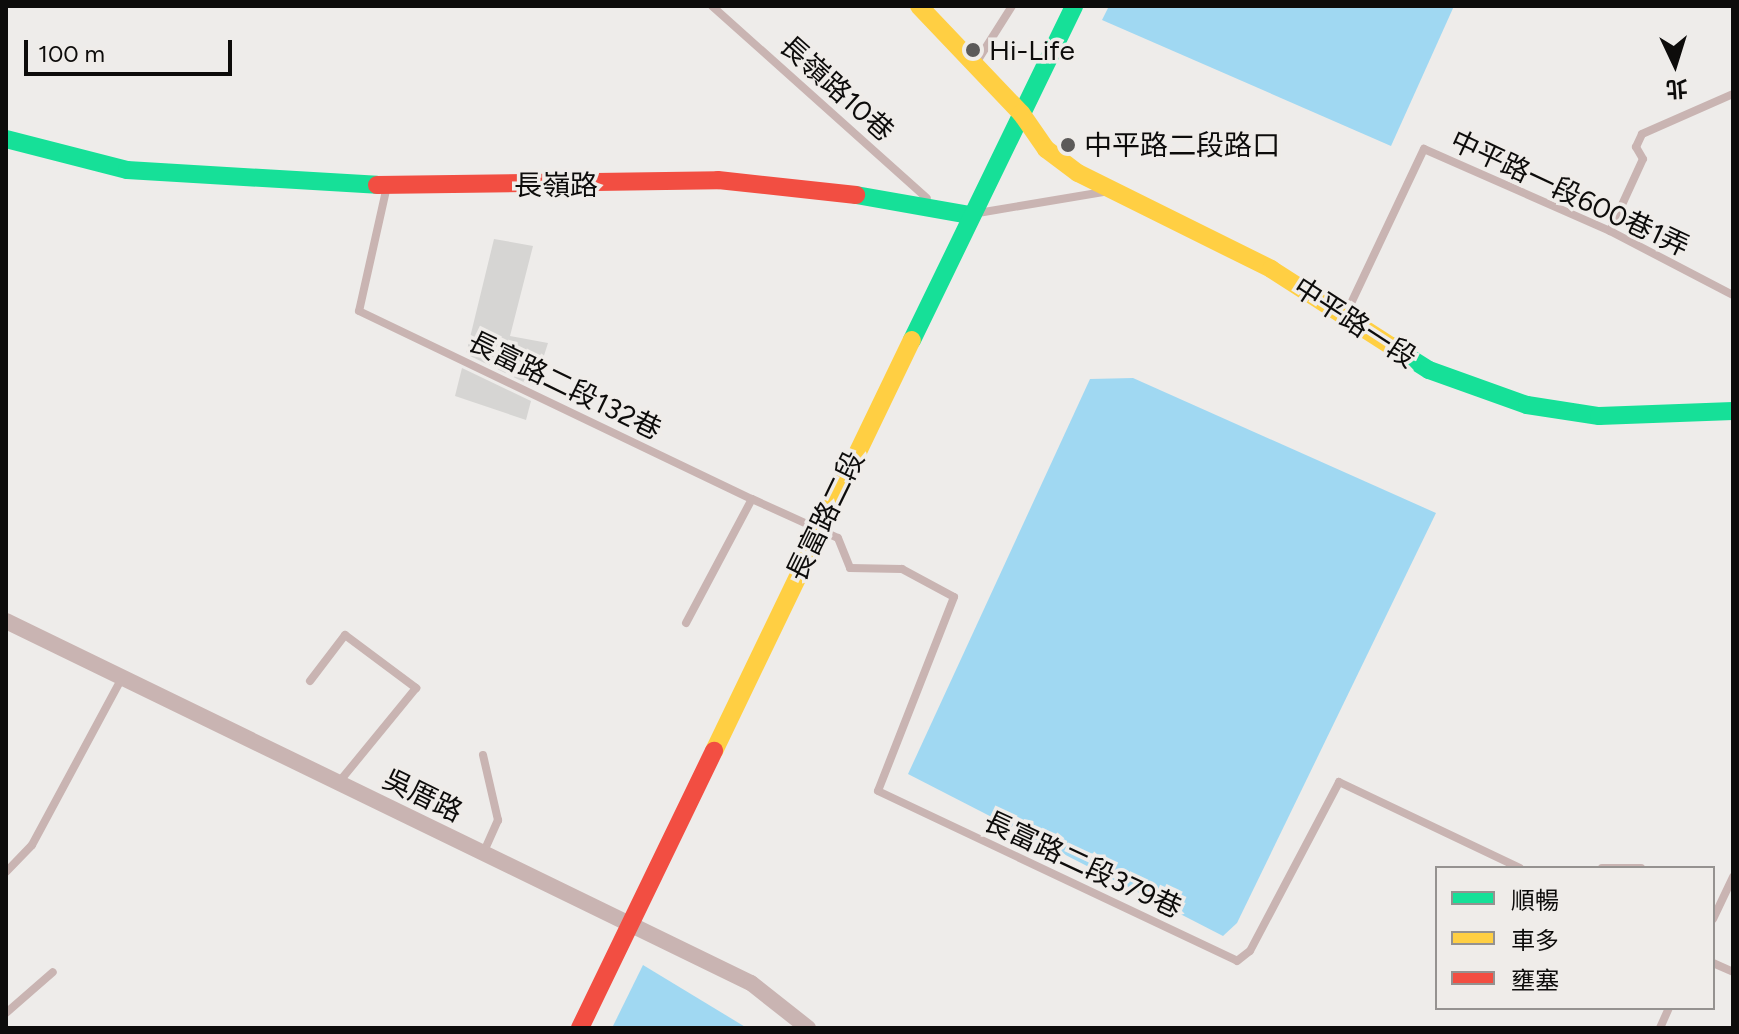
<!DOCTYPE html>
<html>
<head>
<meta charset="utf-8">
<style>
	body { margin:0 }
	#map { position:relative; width:1739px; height:1034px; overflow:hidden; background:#eeecea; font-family:Figtree,"Noto Sans TC",sans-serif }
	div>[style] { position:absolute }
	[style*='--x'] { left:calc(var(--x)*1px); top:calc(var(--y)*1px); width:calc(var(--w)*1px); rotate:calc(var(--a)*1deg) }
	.water>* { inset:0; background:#a0d8f2 }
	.building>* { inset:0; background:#d6d5d3 }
	.lane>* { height:8px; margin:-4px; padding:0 4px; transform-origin:4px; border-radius:4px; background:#c9b4b2 }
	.street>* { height:16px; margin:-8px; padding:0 8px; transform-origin:8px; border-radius:8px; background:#c9b4b2 }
	.fast>* { height:18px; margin:-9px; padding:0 9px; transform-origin:9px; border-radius:9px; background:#16e098 }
	.slow>* { height:18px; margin:-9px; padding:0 9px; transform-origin:9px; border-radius:9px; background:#ffcf43 }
	.jam>* { height:18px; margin:-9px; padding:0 9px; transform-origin:9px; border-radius:9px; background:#f24e42 }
	.dots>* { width:22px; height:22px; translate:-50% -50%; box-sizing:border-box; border:4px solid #efece9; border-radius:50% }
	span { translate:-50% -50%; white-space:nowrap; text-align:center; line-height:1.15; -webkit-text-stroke:7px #efece9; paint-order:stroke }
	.poi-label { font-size:28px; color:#0d0c0b }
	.left { translate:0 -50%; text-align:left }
	.street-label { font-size:28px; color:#0d0c0b }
	.frame { position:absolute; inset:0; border:8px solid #0d0c0b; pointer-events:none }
	.legend { position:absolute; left:1435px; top:866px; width:280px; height:144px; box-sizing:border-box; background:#efece9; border:2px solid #959290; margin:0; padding:10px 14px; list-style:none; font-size:24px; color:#0d0c0b }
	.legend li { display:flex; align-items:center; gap:16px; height:40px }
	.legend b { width:40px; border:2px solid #959290 }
	.north { position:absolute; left:1635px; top:24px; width:80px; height:80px; -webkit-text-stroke:6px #efece9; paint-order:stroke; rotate:176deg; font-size:22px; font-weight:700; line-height:32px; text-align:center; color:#0d0c0b }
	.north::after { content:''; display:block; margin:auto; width:28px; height:36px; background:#0d0c0b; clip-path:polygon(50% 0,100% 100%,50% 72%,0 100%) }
	.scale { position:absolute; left:24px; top:40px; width:208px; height:36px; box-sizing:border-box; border:4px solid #0d0c0b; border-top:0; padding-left:10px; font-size:24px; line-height:28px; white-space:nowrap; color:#0d0c0b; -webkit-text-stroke:6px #efece9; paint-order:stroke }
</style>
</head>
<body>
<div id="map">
	<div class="water">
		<i style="clip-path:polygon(1109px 6px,1454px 6px,1391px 146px,1102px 20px)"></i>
		<i style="clip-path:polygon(1133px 378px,1436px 513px,1237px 923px,1223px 936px,908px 774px,1090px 379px)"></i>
		<i style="clip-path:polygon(643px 965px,747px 1028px,612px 1028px)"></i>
	</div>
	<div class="building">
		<i style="clip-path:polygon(494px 239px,533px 246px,510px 336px,548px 343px,534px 387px,466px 354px)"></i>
		<i style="clip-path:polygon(462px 368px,531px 401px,526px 420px,455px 396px)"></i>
	</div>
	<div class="lane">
		<i style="--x:712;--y:6;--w:288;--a:41.8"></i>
		<i style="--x:976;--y:63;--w:67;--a:-57.7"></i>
		<i style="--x:387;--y:186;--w:128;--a:102.6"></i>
		<i style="--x:359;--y:311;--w:436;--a:25.6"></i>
		<i style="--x:978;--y:213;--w:127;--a:-9.5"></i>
		<i style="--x:1610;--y:231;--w:79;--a:-65.4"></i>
		<i style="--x:1643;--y:159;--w:14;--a:-120"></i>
		<i style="--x:1636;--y:147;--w:14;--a:-65"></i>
		<i style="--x:1642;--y:134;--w:99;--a:-23.7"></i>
		<i style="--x:1345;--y:316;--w:185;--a:-64.7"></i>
		<i style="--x:1424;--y:149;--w:203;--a:23.8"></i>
		<i style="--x:1610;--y:231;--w:139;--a:27.5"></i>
		<i style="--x:686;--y:623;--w:140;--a:-62"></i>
		<i style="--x:752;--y:499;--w:94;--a:24.4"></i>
		<i style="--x:838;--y:538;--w:32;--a:68"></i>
		<i style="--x:850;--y:568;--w:52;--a:1.1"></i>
		<i style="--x:902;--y:569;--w:59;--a:28.3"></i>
		<i style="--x:954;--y:597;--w:208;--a:111.4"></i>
		<i style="--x:878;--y:791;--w:397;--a:25.3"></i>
		<i style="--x:1237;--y:961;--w:16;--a:-38"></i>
		<i style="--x:1250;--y:951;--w:191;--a:-62.2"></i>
		<i style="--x:1339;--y:782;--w:200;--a:25.4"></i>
		<i style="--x:310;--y:681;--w:58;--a:-52.7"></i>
		<i style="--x:345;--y:635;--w:89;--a:36.7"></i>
		<i style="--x:416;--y:688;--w:122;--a:129.3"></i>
		<i style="--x:483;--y:755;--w:67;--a:77"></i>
		<i style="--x:498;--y:820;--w:36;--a:114"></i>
		<i style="--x:1602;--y:868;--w:39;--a:0"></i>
		<i style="--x:6;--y:872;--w:37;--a:-46"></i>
		<i style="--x:32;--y:845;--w:190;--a:-61.7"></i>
		<i style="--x:1713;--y:919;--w:47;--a:-64.5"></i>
		<i style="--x:1713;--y:963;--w:22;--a:24"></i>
		<i style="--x:6;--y:1013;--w:62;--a:-41.1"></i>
		<i style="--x:1660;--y:1028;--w:22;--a:-66"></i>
	</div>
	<div class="street">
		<i style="--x:6;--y:621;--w:828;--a:25.92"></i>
		<i style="--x:751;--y:983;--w:73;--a:38.3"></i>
	</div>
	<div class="fast">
		<i style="--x:6;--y:139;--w:125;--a:14.4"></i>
		<i style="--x:127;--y:170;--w:250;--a:3.4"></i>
		<i style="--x:856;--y:195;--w:116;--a:10"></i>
		<i style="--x:912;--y:340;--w:371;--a:-64.1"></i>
		<i style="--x:1391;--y:346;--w:45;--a:32.3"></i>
		<i style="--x:1429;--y:370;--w:104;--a:19.7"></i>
		<i style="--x:1527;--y:405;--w:73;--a:8.7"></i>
		<i style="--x:1599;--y:416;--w:134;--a:-2.1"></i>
	</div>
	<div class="slow">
		<i style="--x:919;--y:6;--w:148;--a:46.4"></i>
		<i style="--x:1021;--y:113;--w:44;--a:55.2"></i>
		<i style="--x:1046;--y:149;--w:40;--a:37"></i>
		<i style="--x:1078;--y:173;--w:216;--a:26.4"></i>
		<i style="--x:1271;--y:269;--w:143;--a:32.7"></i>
		<i style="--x:714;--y:751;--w:456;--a:-64.3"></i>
	</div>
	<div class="jam">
		<i style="--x:377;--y:185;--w:341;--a:-0.8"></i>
		<i style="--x:718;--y:180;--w:139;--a:6.2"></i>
		<i style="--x:580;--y:1028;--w:308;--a:-64.2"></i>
	</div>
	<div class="dots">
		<i style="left:973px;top:50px;background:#5c5a59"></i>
		<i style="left:1068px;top:145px;background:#5c5a59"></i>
	</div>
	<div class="poi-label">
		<span class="left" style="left:989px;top:50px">Hi-Life</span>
		<span class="left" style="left:1084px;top:145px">中平路二段路口</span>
	</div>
	<div class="street-label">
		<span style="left:837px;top:88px;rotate:42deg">長嶺路10巷</span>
		<span style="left:556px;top:185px">長嶺路</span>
		<span style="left:1570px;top:193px;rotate:25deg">中平路一段600巷1弄</span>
		<span style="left:1355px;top:322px;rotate:33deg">中平路一段</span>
		<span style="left:565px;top:385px;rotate:26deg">長富路二段132巷</span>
		<span style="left:825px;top:516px;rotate:-64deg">長富路二段</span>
		<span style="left:423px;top:795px;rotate:26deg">吳厝路</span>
		<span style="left:1083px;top:864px;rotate:25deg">長富路二段379巷</span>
	</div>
	<div class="frame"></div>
	<ul class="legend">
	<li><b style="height:10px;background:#16e098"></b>順暢</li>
	<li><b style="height:10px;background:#ffcf43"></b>車多</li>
	<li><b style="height:10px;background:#f24e42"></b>壅塞</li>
	</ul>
	<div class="north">北</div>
	<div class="scale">100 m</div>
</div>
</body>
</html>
